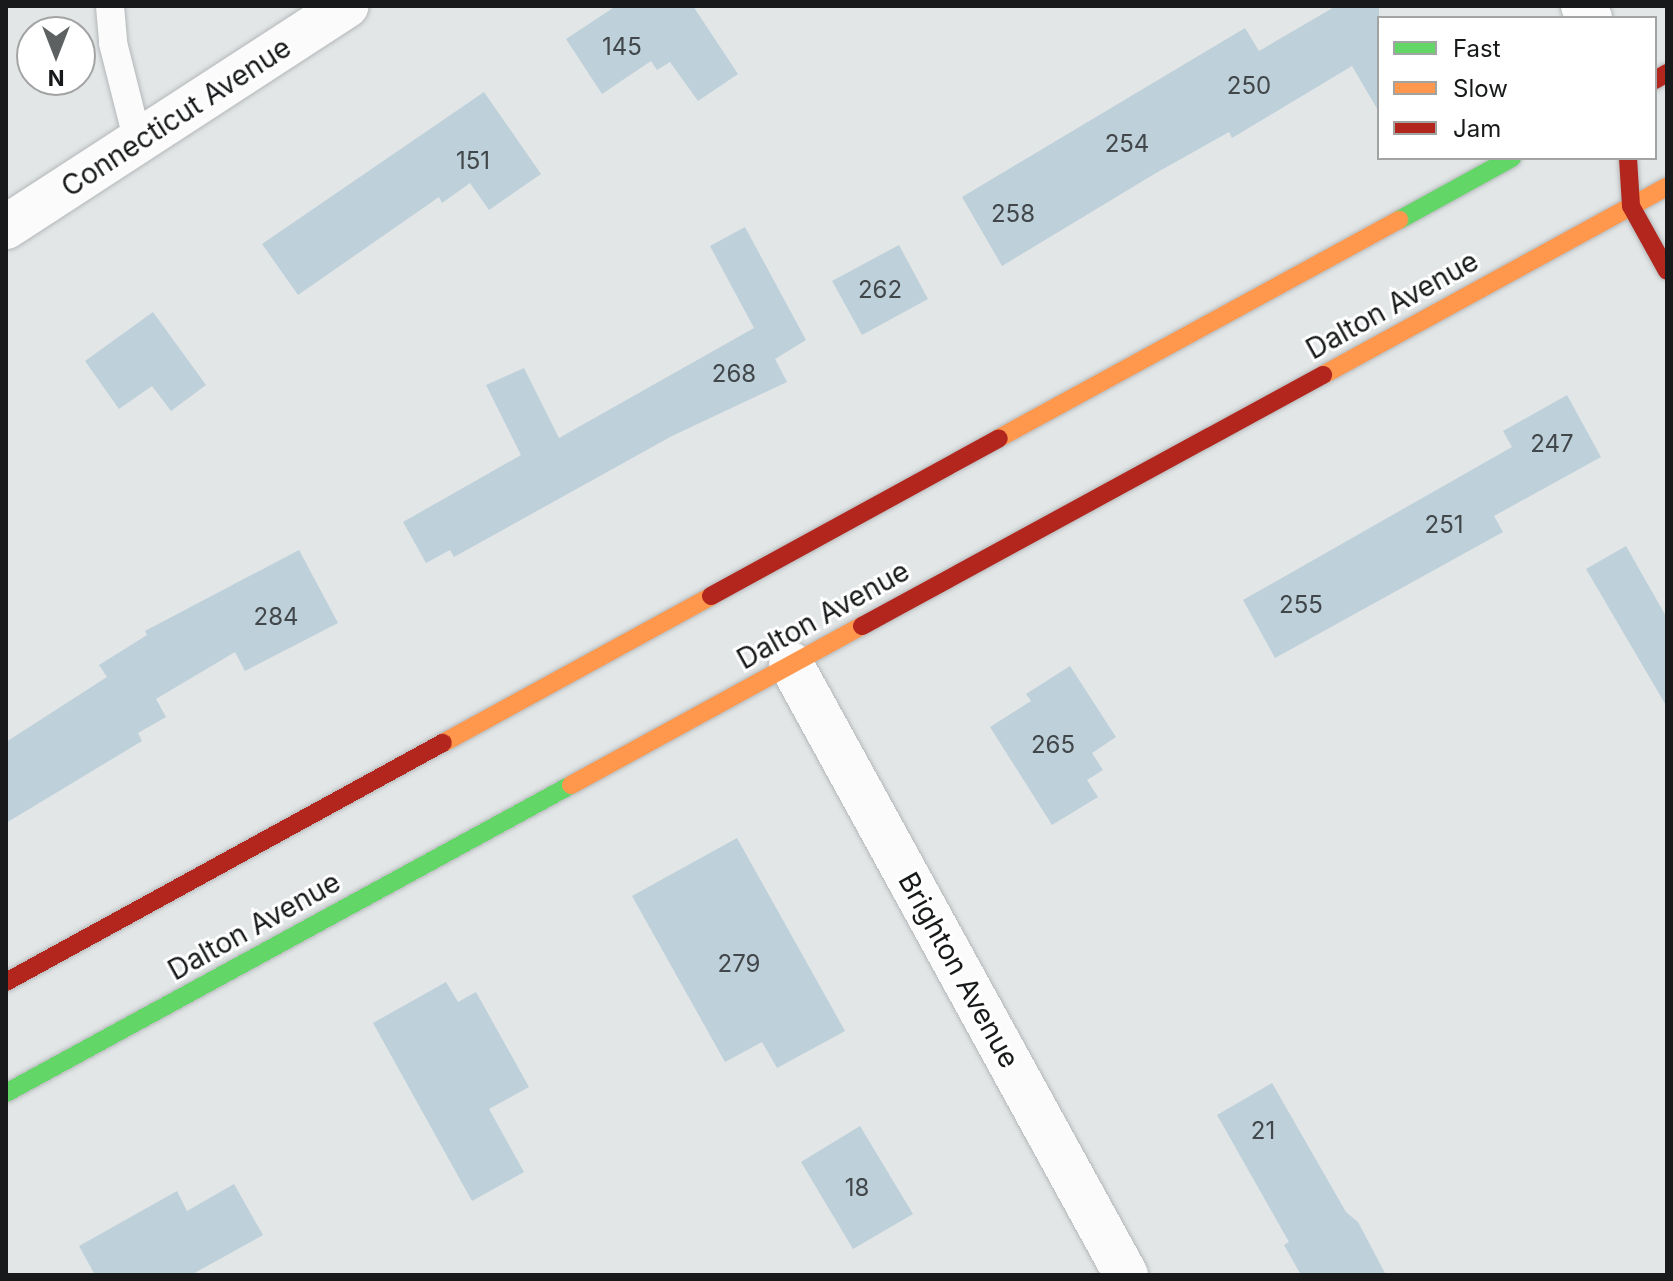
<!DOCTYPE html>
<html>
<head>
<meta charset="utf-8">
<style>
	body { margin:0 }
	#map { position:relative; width:1673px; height:1281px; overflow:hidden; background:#e2e6e7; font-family:Inter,sans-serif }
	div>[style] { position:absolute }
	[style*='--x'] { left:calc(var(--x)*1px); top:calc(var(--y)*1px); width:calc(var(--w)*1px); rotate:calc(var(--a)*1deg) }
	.building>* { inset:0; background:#bed0da }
	.roads { filter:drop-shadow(0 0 2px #b4b7b8) drop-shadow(0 0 2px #b4b7b8) }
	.lane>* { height:28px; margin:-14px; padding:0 14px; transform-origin:14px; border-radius:14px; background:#fbfbfb }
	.street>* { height:44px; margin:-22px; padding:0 22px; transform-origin:22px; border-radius:22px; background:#fbfbfb }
	.fast>* { height:18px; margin:-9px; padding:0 9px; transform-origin:9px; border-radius:9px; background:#63d668 }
	.slow>* { height:18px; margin:-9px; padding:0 9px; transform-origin:9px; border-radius:9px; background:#ff974d }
	.jam>* { height:18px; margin:-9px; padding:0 9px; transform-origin:9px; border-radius:9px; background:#b3261e }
	span { translate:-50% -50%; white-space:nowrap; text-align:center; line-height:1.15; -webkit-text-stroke:6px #fff; paint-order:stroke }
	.number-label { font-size:24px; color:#41474a }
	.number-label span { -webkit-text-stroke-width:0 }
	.street-label { font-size:28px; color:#17191a }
	.frame { position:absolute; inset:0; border:8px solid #17191a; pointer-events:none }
	.legend { position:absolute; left:1377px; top:16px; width:280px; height:144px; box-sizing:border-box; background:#fff; border:2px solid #a2a3a3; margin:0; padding:10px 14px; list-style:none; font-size:24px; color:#17191a }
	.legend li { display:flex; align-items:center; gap:16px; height:40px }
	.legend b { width:40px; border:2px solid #a2a3a3 }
	.north { position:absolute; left:16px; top:16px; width:80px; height:80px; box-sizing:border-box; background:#fff; border:2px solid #a2a3a3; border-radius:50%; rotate:180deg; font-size:22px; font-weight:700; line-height:32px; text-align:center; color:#17191a }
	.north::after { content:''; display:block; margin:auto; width:28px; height:36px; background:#5e6162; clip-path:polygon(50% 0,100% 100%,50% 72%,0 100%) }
</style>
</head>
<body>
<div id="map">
	<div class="building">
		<i style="clip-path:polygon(616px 6px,693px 6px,738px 74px,698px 101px,670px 62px,657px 70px,651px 61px,602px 94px,566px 39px)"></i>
		<i style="clip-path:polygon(1336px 6px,1379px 6px,1379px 112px,1352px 66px,1232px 138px,1229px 132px,1156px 173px,1002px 266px,962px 197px,1245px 28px,1259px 51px)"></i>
		<i style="clip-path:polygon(484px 92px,541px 174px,489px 210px,470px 183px,442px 203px,439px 197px,298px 295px,262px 244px)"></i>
		<i style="clip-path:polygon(745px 227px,806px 340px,775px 359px,787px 382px,672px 436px,454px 557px,450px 550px,426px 563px,403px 522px,521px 455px,486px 385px,524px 368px,559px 438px,754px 328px,710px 246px)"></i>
		<i style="clip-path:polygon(899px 245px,928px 299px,862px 335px,832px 281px)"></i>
		<i style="clip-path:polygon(153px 312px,206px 385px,171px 411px,152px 386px,119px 409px,85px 361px)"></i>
		<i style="clip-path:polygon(1567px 395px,1601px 457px,1494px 516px,1503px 532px,1275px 658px,1243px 600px,1512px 447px,1503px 431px)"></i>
		<i style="clip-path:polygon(1626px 546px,1667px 618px,1667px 707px,1586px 569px)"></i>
		<i style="clip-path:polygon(299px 550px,338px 623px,245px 671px,235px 652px,156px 699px,166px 717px,138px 733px,142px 741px,6px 823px,6px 742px,107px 677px,99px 665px,147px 635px,145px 631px)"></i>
		<i style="clip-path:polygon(1070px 666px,1116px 737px,1092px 753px,1103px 770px,1087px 780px,1098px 797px,1052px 825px,990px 727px,1031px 701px,1026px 694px)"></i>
		<i style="clip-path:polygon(737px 838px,845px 1031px,777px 1068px,762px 1042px,725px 1062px,632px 896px)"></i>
		<i style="clip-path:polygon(446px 982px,458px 1002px,476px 992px,529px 1087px,489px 1109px,524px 1172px,472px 1201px,373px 1023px)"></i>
		<i style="clip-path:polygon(1272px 1083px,1346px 1212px,1358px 1222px,1386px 1275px,1301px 1275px,1284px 1245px,1289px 1242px,1217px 1115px)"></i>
		<i style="clip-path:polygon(860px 1126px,913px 1214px,853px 1249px,801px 1162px)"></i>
		<i style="clip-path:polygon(234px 1184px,263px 1235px,191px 1275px,95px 1275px,79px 1246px,177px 1191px,187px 1211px)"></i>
	</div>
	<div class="roads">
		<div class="lane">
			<i style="--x:110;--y:6;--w:37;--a:85"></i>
			<i style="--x:113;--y:43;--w:102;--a:75.8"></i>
		</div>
		<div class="street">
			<i style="--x:1583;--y:6;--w:14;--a:60"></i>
			<i style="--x:6;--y:227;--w:406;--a:-33"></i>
			<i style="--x:791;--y:664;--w:697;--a:61.26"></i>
		</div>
		<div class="fast">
			<i style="--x:1399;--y:220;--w:129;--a:-28.8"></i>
			<i style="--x:6;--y:1093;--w:643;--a:-28.6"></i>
		</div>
		<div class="slow">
			<i style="--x:1323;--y:375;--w:392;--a:-28.7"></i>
			<i style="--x:999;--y:438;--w:456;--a:-28.6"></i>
			<i style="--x:443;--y:743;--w:306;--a:-28.7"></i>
			<i style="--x:571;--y:785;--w:332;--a:-28.7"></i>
		</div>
		<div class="jam">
			<i style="--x:1655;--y:80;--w:14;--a:-30"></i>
			<i style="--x:1628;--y:158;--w:48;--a:86.4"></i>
			<i style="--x:1631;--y:206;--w:74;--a:61"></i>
			<i style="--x:711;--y:596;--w:328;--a:-28.7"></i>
			<i style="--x:862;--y:626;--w:525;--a:-28.57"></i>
			<i style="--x:6;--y:982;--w:498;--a:-28.7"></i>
		</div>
	</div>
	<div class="number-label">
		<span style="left:622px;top:47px">145</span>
		<span style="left:1249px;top:86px">250</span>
		<span style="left:1127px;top:144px">254</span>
		<span style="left:473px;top:161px">151</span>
		<span style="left:1013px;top:214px">258</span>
		<span style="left:880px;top:290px">262</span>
		<span style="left:734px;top:374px">268</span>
		<span style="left:1552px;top:444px">247</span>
		<span style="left:1444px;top:525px">251</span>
		<span style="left:1301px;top:605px">255</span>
		<span style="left:276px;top:617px">284</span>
		<span style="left:1053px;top:745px">265</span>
		<span style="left:739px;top:964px">279</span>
		<span style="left:1263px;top:1131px">21</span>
		<span style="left:857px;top:1188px">18</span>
	</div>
	<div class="street-label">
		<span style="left:176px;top:117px;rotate:-33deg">Connecticut Avenue</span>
		<span style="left:1392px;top:305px;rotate:-29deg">Dalton Avenue</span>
		<span style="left:823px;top:615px;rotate:-29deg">Dalton Avenue</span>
		<span style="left:254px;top:926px;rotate:-29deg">Dalton Avenue</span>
		<span style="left:959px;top:970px;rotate:61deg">Brighton Avenue</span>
	</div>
	<div class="frame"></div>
	<ul class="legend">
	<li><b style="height:10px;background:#63d668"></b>Fast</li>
	<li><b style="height:10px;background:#ff974d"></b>Slow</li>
	<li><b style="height:10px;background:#b3261e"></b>Jam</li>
	</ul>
	<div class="north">N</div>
</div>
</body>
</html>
